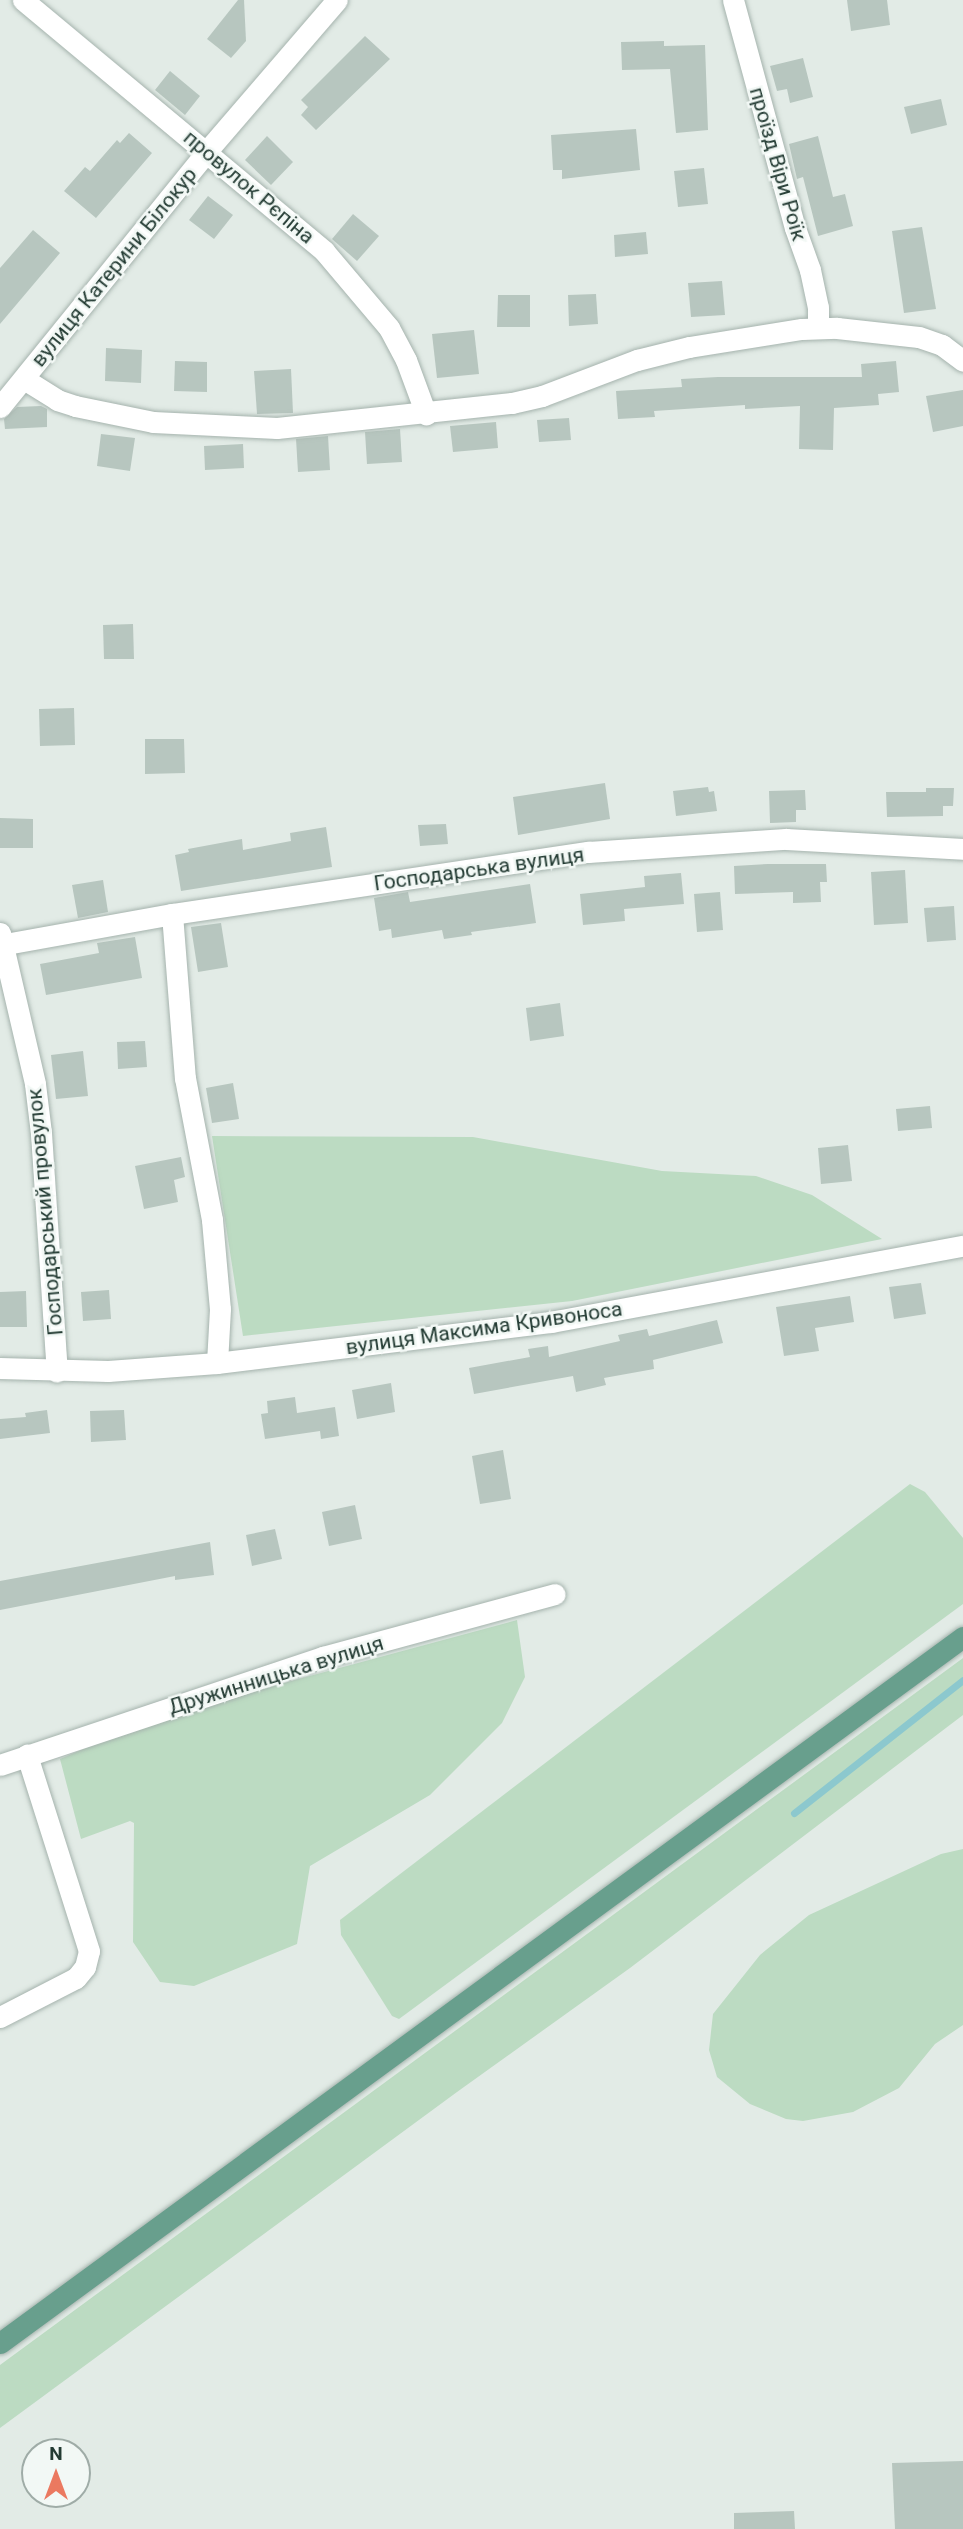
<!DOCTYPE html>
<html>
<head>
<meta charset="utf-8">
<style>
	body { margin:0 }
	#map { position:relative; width:963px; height:2529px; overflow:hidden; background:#e2ebe6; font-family:Roboto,sans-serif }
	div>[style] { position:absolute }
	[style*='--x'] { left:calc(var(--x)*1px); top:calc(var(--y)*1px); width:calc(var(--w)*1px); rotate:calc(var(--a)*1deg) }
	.green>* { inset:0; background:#bcdbc2 }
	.stream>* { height:7px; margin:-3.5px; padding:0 3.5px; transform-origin:3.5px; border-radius:3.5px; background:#8cc8ce }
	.building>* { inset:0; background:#b7c6bf }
	.roads { filter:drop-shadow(0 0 2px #a5b3ad) drop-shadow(0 0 2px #a5b3ad) }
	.minor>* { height:21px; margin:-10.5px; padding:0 10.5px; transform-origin:10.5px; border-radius:10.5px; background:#fff }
	.major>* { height:21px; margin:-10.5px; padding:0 10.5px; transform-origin:10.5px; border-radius:10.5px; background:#689f8d }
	span { translate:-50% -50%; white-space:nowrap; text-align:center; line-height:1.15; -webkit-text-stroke:5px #f2f8f5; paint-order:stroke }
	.street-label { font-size:21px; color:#233b33 }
	.north { position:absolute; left:21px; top:2438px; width:70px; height:70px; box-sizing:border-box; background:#f2f8f5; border:2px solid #9faca7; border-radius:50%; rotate:0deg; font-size:19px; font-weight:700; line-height:28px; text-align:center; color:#233b33 }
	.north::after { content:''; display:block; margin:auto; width:24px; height:32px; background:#eb7960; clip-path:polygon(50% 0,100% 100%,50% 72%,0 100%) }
</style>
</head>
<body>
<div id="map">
	<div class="green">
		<i style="clip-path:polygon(212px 1136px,473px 1137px,662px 1171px,756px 1176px,812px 1195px,882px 1239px,572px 1301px,243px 1336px)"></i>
		<i style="clip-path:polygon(910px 1484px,925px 1492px,963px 1538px,963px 1604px,399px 2019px,392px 2016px,341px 1935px,340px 1920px)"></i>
		<i style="clip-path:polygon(517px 1620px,525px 1677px,502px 1723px,430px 1795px,310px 1866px,297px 1944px,194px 1986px,160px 1982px,133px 1942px,134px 1823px,130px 1821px,81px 1839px,60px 1759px,158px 1717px)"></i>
		<i style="clip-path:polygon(963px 1658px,963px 1715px,630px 1968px,457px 2092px,0 2428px,0 2365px)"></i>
		<i style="clip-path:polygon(963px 1849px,963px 2025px,935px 2044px,899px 2088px,853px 2112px,803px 2121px,786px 2119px,750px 2104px,717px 2077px,709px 2050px,713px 2014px,760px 1955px,809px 1915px,941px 1854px)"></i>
	</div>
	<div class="stream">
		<i style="--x:794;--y:1813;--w:215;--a:-38.2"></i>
	</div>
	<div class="building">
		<i style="clip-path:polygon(238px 0,244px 0,246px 41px,231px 58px,207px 39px)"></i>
		<i style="clip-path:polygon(847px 0,887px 0,890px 25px,851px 31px)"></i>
		<i style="clip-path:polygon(365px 36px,390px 59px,316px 130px,301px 115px,308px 107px,301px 100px)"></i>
		<i style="clip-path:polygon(664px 41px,664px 46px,705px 45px,708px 130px,676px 133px,670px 69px,622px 70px,621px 42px)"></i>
		<i style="clip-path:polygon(803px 58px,813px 97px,790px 103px,787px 89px,777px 91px,770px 66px)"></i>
		<i style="clip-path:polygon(170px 71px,200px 96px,185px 115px,155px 90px)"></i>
		<i style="clip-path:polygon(941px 99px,947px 125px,911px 134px,904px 107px)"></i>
		<i style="clip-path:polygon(636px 129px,640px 170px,562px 179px,562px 170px,553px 170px,551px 135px)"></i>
		<i style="clip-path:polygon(129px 133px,152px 153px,96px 218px,64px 191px,85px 167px,90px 171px,117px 140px,120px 143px)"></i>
		<i style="clip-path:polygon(267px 136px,293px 162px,271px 185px,245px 160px)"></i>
		<i style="clip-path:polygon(818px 136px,833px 197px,845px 194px,853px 226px,818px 236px,803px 177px,797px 179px,789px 144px)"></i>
		<i style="clip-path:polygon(704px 168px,708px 204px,678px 207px,674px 171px)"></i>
		<i style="clip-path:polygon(208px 196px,233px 215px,214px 239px,189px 220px)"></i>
		<i style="clip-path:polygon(353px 214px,379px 236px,357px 261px,332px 239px)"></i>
		<i style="clip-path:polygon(922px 227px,936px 309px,904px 313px,892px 231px)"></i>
		<i style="clip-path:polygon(33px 230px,60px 253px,0 324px,0 268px)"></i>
		<i style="clip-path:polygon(646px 232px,648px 254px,615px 257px,614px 235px)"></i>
		<i style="clip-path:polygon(722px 281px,725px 315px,691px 317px,688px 283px)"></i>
		<i style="clip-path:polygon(596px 294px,598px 324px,569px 326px,568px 295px)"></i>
		<i style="clip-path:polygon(498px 295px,530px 295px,530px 327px,497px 327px)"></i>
		<i style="clip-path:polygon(474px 330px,479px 374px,437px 378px,432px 334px)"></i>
		<i style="clip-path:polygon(106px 348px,142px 350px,141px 383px,105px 381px)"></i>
		<i style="clip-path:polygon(175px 361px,207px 362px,207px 392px,174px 391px)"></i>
		<i style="clip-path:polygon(896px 361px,899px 392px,878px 394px,879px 405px,834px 408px,833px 450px,799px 449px,800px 406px,745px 409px,745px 405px,654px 411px,655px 417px,618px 419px,616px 391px,682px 387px,681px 379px,718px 377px,862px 377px,861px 364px)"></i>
		<i style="clip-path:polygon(291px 369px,293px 413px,257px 414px,254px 371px)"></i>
		<i style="clip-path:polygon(963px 390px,963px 426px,933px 432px,926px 396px)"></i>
		<i style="clip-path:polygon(41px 406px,47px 409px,47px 427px,5px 429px,4px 419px,17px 407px)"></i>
		<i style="clip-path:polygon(569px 418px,571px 440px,539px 442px,537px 420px)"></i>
		<i style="clip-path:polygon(496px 422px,498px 448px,453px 452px,450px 426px)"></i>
		<i style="clip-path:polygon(400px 429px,402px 462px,367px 464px,365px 432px)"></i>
		<i style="clip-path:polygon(101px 434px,135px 438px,130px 471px,97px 466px)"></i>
		<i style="clip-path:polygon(328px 436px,330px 470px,298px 472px,296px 439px)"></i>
		<i style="clip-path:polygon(243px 444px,244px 468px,205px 470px,204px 446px)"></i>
		<i style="clip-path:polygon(133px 624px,134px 659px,104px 659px,103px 625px)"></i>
		<i style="clip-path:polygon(74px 708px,75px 745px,40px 746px,39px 709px)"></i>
		<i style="clip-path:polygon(145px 739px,184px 739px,185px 773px,145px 774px)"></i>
		<i style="clip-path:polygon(605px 783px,610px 819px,518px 835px,513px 797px)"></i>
		<i style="clip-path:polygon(708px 787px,709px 792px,714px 791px,717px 811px,676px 816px,673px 791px)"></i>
		<i style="clip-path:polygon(926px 788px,954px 788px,953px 806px,943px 806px,943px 816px,887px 817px,886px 792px,926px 792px)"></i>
		<i style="clip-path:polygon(805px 790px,806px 810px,796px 810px,796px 822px,770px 823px,769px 791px)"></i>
		<i style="clip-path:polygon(0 818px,33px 819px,33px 848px,0 848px)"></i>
		<i style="clip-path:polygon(446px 824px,448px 844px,420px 846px,418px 825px)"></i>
		<i style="clip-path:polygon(326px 827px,332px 867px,181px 891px,175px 855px,189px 852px,188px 849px,242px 839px,243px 850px,291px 841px,290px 833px)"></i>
		<i style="clip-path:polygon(768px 864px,826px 864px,827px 882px,820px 882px,821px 902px,793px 903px,793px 892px,735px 894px,734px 866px)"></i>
		<i style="clip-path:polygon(905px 870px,908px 923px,874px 925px,871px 872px)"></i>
		<i style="clip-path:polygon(681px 873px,684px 904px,624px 909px,625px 921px,583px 925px,580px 894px,645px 887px,644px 876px)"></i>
		<i style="clip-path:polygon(103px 880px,108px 912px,78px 918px,72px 885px)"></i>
		<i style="clip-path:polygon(530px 884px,536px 923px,471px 932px,472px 935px,444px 939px,442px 930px,392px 938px,391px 929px,379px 931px,374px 898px,408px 892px,410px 902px)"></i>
		<i style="clip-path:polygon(720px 892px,723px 930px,697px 932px,694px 894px)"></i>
		<i style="clip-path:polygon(954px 906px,956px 940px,927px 942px,924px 908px)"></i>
		<i style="clip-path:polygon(221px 923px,228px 967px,198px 972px,191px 927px)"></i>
		<i style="clip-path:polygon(135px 937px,142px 978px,46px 995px,40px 964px,99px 953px,97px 943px)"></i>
		<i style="clip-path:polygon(560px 1003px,564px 1036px,530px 1041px,526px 1008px)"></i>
		<i style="clip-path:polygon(145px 1041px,147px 1067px,118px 1069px,117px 1042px)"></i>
		<i style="clip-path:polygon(83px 1051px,88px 1096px,56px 1099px,51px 1055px)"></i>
		<i style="clip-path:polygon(233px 1083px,239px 1119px,212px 1123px,206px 1088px)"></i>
		<i style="clip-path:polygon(930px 1106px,932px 1128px,898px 1131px,896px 1109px)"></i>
		<i style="clip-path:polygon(848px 1145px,852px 1181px,821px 1184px,818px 1148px)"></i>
		<i style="clip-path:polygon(181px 1157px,185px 1177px,174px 1180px,178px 1202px,144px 1209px,135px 1166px)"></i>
		<i style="clip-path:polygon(921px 1283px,926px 1314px,894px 1319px,889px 1287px)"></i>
		<i style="clip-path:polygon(109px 1290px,111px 1319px,83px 1321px,81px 1292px)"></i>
		<i style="clip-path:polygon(26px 1291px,27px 1327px,0 1327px,0 1292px)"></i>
		<i style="clip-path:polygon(850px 1296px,854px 1322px,815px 1328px,819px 1351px,784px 1356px,776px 1307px)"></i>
		<i style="clip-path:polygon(717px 1320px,723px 1343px,653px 1360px,654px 1369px,604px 1378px,606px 1385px,576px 1392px,573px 1376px,474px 1394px,469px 1368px,530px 1357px,528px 1349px,548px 1346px,549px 1357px,620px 1341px,618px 1335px,647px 1329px,649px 1336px)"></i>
		<i style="clip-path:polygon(391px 1383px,395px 1412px,357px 1419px,352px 1390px)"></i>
		<i style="clip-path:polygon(295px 1397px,297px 1413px,335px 1407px,339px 1436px,321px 1439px,320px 1431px,265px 1439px,261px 1414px,268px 1413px,267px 1401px)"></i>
		<i style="clip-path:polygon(47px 1410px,50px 1433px,0 1439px,0 1419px,26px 1417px,25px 1413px)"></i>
		<i style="clip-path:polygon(124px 1410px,126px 1440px,91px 1442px,90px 1411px)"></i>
		<i style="clip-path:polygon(503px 1450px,511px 1499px,480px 1504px,472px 1456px)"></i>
		<i style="clip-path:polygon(355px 1505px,362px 1539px,329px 1546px,322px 1512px)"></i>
		<i style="clip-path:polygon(275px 1529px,282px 1559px,252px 1566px,246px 1535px)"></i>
		<i style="clip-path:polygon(210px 1542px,214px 1575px,175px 1580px,175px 1576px,0 1610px,0 1581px)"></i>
		<i style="clip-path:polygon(963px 2461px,963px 2529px,895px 2529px,892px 2463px)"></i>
		<i style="clip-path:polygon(794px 2511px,795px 2529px,734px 2529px,734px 2513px)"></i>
	</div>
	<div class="roads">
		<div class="minor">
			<i style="--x:23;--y:0;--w:392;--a:39.8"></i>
			<i style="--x:324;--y:251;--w:101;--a:49.8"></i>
			<i style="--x:389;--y:328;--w:36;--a:62"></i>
			<i style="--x:406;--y:360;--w:58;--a:69.7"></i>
			<i style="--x:733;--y:0;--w:236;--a:74.8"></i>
			<i style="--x:795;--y:228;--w:45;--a:70.3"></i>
			<i style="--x:810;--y:270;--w:38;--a:78"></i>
			<i style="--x:818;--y:307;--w:21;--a:90"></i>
			<i style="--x:24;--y:379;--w:39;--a:32"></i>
			<i style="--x:57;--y:400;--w:19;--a:18"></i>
			<i style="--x:75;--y:406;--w:80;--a:11.6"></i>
			<i style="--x:153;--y:422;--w:124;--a:2.8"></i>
			<i style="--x:277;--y:428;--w:236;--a:-6.1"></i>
			<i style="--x:512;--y:403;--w:31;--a:-13"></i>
			<i style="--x:542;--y:396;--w:102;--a:-20.8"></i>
			<i style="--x:637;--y:360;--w:54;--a:-14"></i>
			<i style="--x:689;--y:347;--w:114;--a:-9.1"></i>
			<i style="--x:802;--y:329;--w:35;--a:-2"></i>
			<i style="--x:837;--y:328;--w:82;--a:6.3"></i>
			<i style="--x:919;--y:337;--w:24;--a:19"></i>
			<i style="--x:942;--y:345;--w:26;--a:37"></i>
			<i style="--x:0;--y:407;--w:329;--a:-51"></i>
			<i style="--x:207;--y:151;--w:199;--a:-49.3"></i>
			<i style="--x:172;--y:914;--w:165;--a:85.5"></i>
			<i style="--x:185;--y:1078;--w:145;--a:79.2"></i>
			<i style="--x:212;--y:1220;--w:89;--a:84.9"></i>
			<i style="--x:220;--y:1309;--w:54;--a:93.2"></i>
			<i style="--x:0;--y:933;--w:155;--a:76.9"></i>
			<i style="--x:35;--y:1084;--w:49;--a:83"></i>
			<i style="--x:41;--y:1133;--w:239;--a:86.2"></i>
			<i style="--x:0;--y:945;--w:175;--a:-10.2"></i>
			<i style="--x:172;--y:914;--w:421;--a:-8.5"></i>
			<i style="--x:588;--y:852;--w:198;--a:-3.8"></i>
			<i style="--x:786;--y:839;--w:177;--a:3.2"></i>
			<i style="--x:0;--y:1368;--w:108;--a:1.6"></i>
			<i style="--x:108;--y:1371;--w:109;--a:-4.2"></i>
			<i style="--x:217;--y:1363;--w:337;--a:-7"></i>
			<i style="--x:551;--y:1322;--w:419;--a:-10.5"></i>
			<i style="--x:0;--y:1765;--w:341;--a:-18.5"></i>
			<i style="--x:323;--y:1657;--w:240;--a:-15.2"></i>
			<i style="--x:0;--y:2017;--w:85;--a:-27.2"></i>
			<i style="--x:76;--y:1978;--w:14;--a:-51"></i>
			<i style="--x:85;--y:1967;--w:16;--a:-76"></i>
			<i style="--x:89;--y:1951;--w:206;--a:-107.6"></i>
		</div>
		<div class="major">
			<i style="--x:0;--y:2343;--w:1194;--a:-36.25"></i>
		</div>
	</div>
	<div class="street-label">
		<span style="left:778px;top:164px;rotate:74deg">проїзд Віри Роїк</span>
		<span style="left:249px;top:187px;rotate:40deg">провулок Рєпіна</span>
		<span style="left:114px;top:267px;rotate:-51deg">вулиця Катерини Білокур</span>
		<span style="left:479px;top:869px;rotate:-8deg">Господарська вулиця</span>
		<span style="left:45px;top:1212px;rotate:-95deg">Господарський провулок</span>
		<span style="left:484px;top:1328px;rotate:-8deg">вулиця Максима Кривоноса</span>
		<span style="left:276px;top:1675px;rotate:-17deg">Дружинницька вулиця</span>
	</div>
	<div class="north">N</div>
</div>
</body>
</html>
